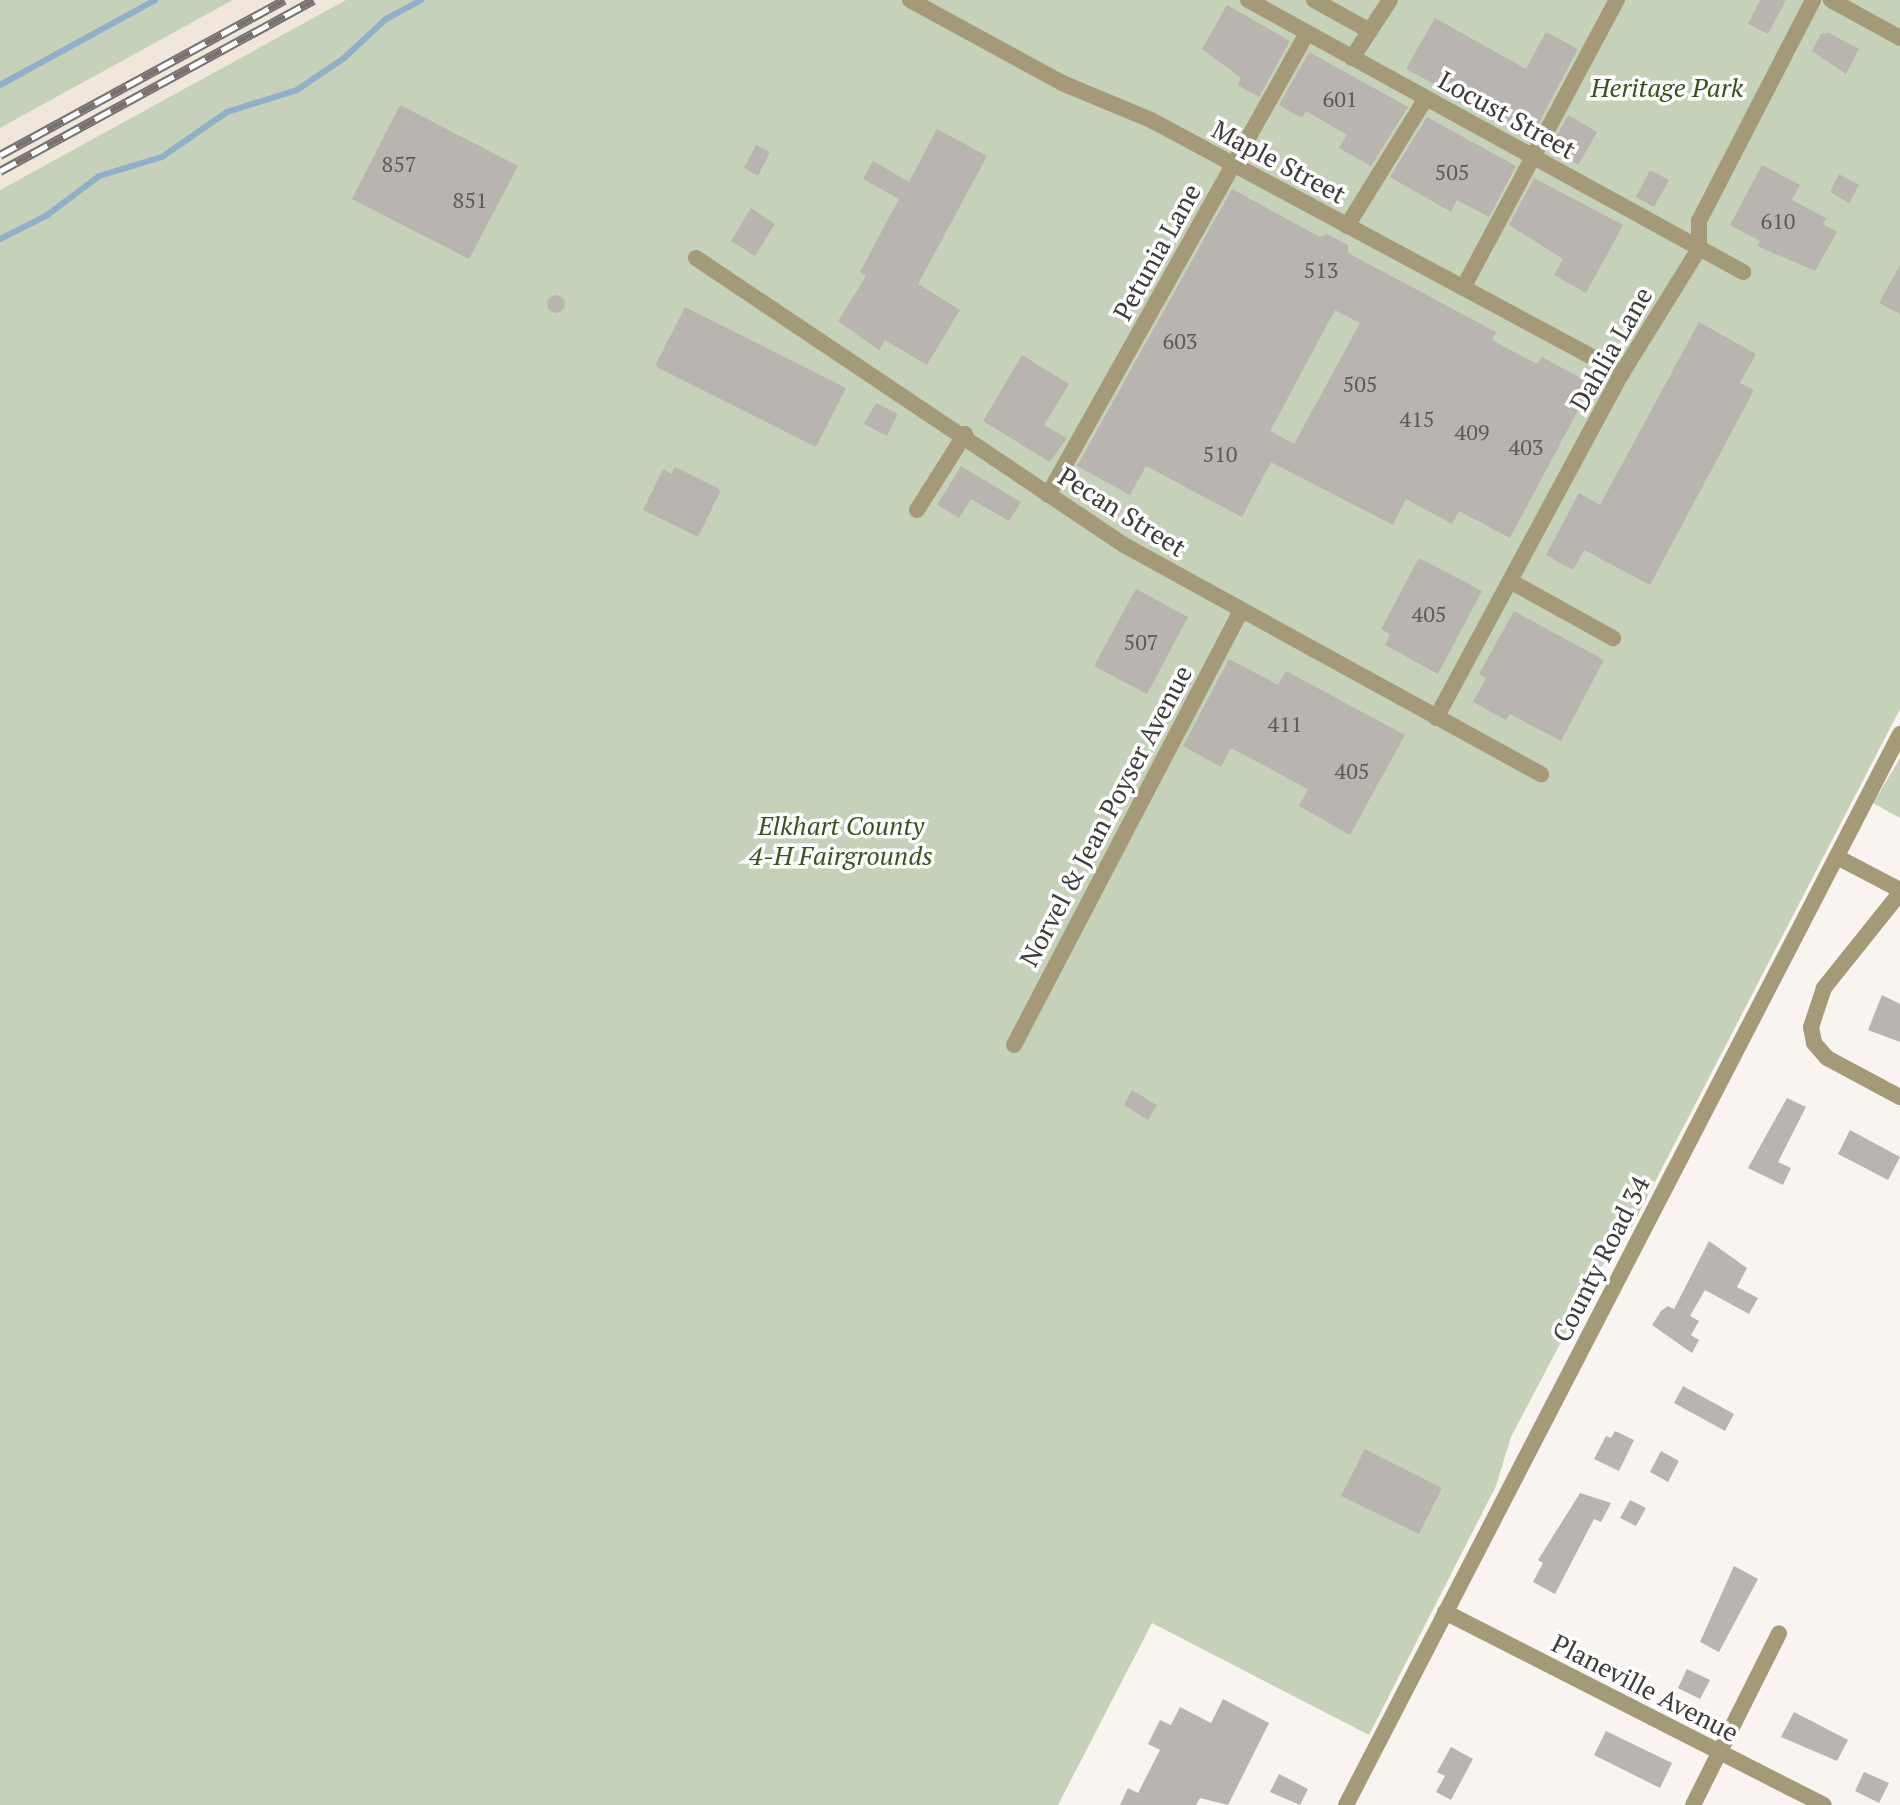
<!DOCTYPE html>
<html>
<head>
<meta charset="utf-8">
<style>
	body { margin:0 }
	#map { position:relative; width:1900px; height:1805px; overflow:hidden; background:#f9f4ef; font-family:"PT Serif",serif }
	div>[style] { position:absolute }
	[style*='--x'] { left:calc(var(--x)*1px); top:calc(var(--y)*1px); width:calc(var(--w)*1px); rotate:calc(var(--a)*1deg) }
	.built>* { inset:0; background:#f1e6db }
	.green>* { inset:0; background:#c6d1ba }
	.stream>* { height:6px; margin:-3px; padding:0 3px; transform-origin:3px; border-radius:3px; background:#90afca }
	.building>* { inset:0; background:#b9b4af }
	.round { border-radius:50% }
	.pedestrian>* { height:16px; margin:-8px; padding:0 8px; transform-origin:8px; border-radius:8px; background:#a49a77 }
	.minor>* { height:16px; margin:-8px; padding:0 8px; transform-origin:8px; border-radius:8px; background:#a49a77 }
	.tertiary>* { height:16px; margin:-8px; padding:0 8px; transform-origin:8px; border-radius:8px; background:#a49a77 }
	.rail>* { height:9px; margin-top:-4.5px; transform-origin:0; background:repeating-linear-gradient(90deg,#fff 0 18px,#75726f 0 36px); box-sizing:border-box; border-block:2px solid #75726f }
	span { translate:-50% -50%; white-space:nowrap; text-align:center; line-height:1.15; -webkit-text-stroke:7px #fff; paint-order:stroke }
	.number-label { font-size:22px; color:#5d5a57 }
	.number-label span { -webkit-text-stroke-width:0 }
	.park-label { font-size:26px; color:#3c521d; font-style:italic }
	.street-label { font-size:26px; color:#3e3c3a }
</style>
</head>
<body>
<div id="map">
	<div class="built">
		<i style="clip-path:polygon(233px 0,346px 0,0 190px,0 128px)"></i>
	</div>
	<div class="green">
		<i style="clip-path:polygon(0 0,233px 0,0 128px)"></i>
		<i style="clip-path:polygon(346px 0,1900px 0,1900px 709px,1628px 1234px,1599px 1270px,1511px 1437px,1496px 1486px,1369px 1735px,1152px 1623px,1058px 1805px,0 1805px,0 190px)"></i>
		<i style="clip-path:polygon(1900px 758px,1900px 818px,1873px 803px)"></i>
	</div>
	<div class="stream">
		<i style="--x:0;--y:85;--w:177;--a:-28.7"></i>
		<i style="--x:0;--y:239;--w:51;--a:-26.6"></i>
		<i style="--x:46;--y:216;--w:66;--a:-37"></i>
		<i style="--x:99;--y:176;--w:66;--a:-16.8"></i>
		<i style="--x:162;--y:157;--w:79;--a:-34.7"></i>
		<i style="--x:227;--y:112;--w:73;--a:-17.4"></i>
		<i style="--x:297;--y:90;--w:57;--a:-34.2"></i>
		<i style="--x:344;--y:58;--w:57;--a:-42.9"></i>
		<i style="--x:386;--y:19;--w:40;--a:-28"></i>
	</div>
	<div class="building">
		<i style="clip-path:polygon(1760px 0,1786px 0,1768px 34px,1748px 24px)"></i>
		<i style="clip-path:polygon(1227px 5px,1290px 41px,1259px 97px,1238px 85px,1241px 78px,1202px 49px)"></i>
		<i style="clip-path:polygon(1435px 18px,1526px 69px,1546px 32px,1578px 49px,1532px 136px,1406px 69px)"></i>
		<i style="clip-path:polygon(1829px 33px,1859px 49px,1846px 74px,1812px 51px,1821px 34px)"></i>
		<i style="clip-path:polygon(1309px 52px,1408px 107px,1371px 166px,1339px 148px,1347px 135px,1306px 111px,1302px 118px,1279px 105px)"></i>
		<i style="clip-path:polygon(400px 105px,518px 166px,469px 259px,352px 199px)"></i>
		<i style="clip-path:polygon(1568px 115px,1597px 132px,1578px 165px,1551px 147px)"></i>
		<i style="clip-path:polygon(1427px 117px,1516px 166px,1489px 217px,1457px 200px,1451px 212px,1390px 177px)"></i>
		<i style="clip-path:polygon(937px 129px,987px 156px,918px 284px,960px 310px,927px 365px,885px 340px,879px 350px,838px 321px,866px 276px,860px 272px,899px 199px,863px 179px,873px 161px,909px 182px)"></i>
		<i style="clip-path:polygon(756px 145px,770px 152px,758px 176px,744px 168px)"></i>
		<i style="clip-path:polygon(1762px 165px,1800px 185px,1792px 200px,1826px 218px,1823px 224px,1837px 232px,1815px 271px,1757px 246px,1760px 241px,1730px 225px)"></i>
		<i style="clip-path:polygon(1650px 170px,1669px 180px,1654px 207px,1636px 197px)"></i>
		<i style="clip-path:polygon(1839px 174px,1859px 185px,1849px 203px,1830px 192px)"></i>
		<i style="clip-path:polygon(1534px 178px,1623px 225px,1586px 293px,1554px 275px,1563px 259px,1509px 225px)"></i>
		<i style="clip-path:polygon(evenodd,1232px 189px,1320px 237px,1327px 234px,1348px 245px,1348px 253px,1496px 332px,1492px 340px,1537px 364px,1542px 357px,1592px 384px,1510px 538px,1459px 511px,1452px 524px,1406px 499px,1393px 525px,1271px 462px,1242px 517px,1146px 466px,1130px 495px,1077px 466px,1232px 189px,1335px 310px,1360px 323px,1294px 444px,1270px 431px,1335px 310px)"></i>
		<i style="clip-path:polygon(751px 208px,775px 224px,755px 256px,731px 241px)"></i>
		<i style="clip-path:polygon(1900px 265px,1900px 314px,1879px 303px)"></i>
		<i class="round" style="left:547px;top:295px;width:18px;height:18px"></i>
		<i style="clip-path:polygon(685px 307px,846px 388px,816px 447px,655px 366px)"></i>
		<i style="clip-path:polygon(1699px 322px,1756px 354px,1740px 383px,1754px 390px,1650px 585px,1584px 550px,1573px 570px,1546px 555px,1579px 493px,1600px 505px)"></i>
		<i style="clip-path:polygon(1022px 355px,1069px 384px,1044px 425px,1067px 438px,1050px 462px,983px 421px)"></i>
		<i style="clip-path:polygon(876px 403px,898px 414px,887px 436px,864px 424px)"></i>
		<i style="clip-path:polygon(961px 466px,1021px 502px,1009px 521px,971px 499px,959px 518px,937px 505px)"></i>
		<i style="clip-path:polygon(675px 467px,721px 490px,698px 537px,643px 510px,663px 469px,672px 474px)"></i>
		<i style="clip-path:polygon(1419px 558px,1482px 591px,1438px 674px,1385px 645px,1390px 634px,1381px 629px)"></i>
		<i style="clip-path:polygon(1136px 589px,1188px 617px,1147px 694px,1094px 666px)"></i>
		<i style="clip-path:polygon(1514px 611px,1604px 660px,1561px 741px,1510px 714px,1506px 720px,1473px 702px,1486px 678px,1479px 674px)"></i>
		<i style="clip-path:polygon(1229px 659px,1278px 685px,1286px 671px,1405px 735px,1350px 835px,1299px 806px,1308px 789px,1231px 748px,1221px 767px,1183px 746px)"></i>
		<i style="clip-path:polygon(1882px 995px,1900px 1004px,1900px 1042px,1868px 1030px)"></i>
		<i style="clip-path:polygon(1132px 1090px,1157px 1105px,1148px 1120px,1124px 1105px)"></i>
		<i style="clip-path:polygon(1787px 1098px,1806px 1107px,1778px 1162px,1791px 1168px,1783px 1185px,1748px 1168px)"></i>
		<i style="clip-path:polygon(1850px 1130px,1900px 1157px,1888px 1180px,1838px 1154px)"></i>
		<i style="clip-path:polygon(1709px 1241px,1747px 1268px,1737px 1287px,1758px 1298px,1749px 1314px,1705px 1290px,1690px 1316px,1699px 1321px,1691px 1335px,1699px 1340px,1692px 1353px,1652px 1325px,1661px 1311px,1668px 1306px,1674px 1309px)"></i>
		<i style="clip-path:polygon(1683px 1386px,1734px 1414px,1725px 1431px,1674px 1403px)"></i>
		<i style="clip-path:polygon(1615px 1431px,1634px 1440px,1619px 1471px,1594px 1459px,1606px 1436px,1611px 1438px)"></i>
		<i style="clip-path:polygon(1365px 1449px,1442px 1488px,1419px 1534px,1341px 1496px)"></i>
		<i style="clip-path:polygon(1661px 1451px,1679px 1461px,1668px 1482px,1650px 1472px)"></i>
		<i style="clip-path:polygon(1580px 1493px,1611px 1503px,1601px 1522px,1594px 1519px,1555px 1594px,1533px 1582px,1543px 1563px,1538px 1560px)"></i>
		<i style="clip-path:polygon(1630px 1500px,1646px 1508px,1636px 1526px,1620px 1518px)"></i>
		<i style="clip-path:polygon(1734px 1566px,1758px 1579px,1719px 1652px,1700px 1642px)"></i>
		<i style="clip-path:polygon(1687px 1669px,1710px 1680px,1700px 1699px,1678px 1688px)"></i>
		<i style="clip-path:polygon(1223px 1699px,1269px 1723px,1228px 1805px,1200px 1798px,1196px 1805px,1120px 1805px,1128px 1788px,1138px 1793px,1160px 1750px,1148px 1744px,1160px 1720px,1171px 1725px,1180px 1707px,1211px 1723px)"></i>
		<i style="clip-path:polygon(1794px 1712px,1848px 1740px,1837px 1761px,1781px 1737px)"></i>
		<i style="clip-path:polygon(1606px 1731px,1672px 1763px,1660px 1788px,1594px 1755px)"></i>
		<i style="clip-path:polygon(1451px 1747px,1473px 1759px,1451px 1800px,1436px 1792px,1445px 1776px,1437px 1772px)"></i>
		<i style="clip-path:polygon(1864px 1772px,1889px 1783px,1879px 1803px,1855px 1791px)"></i>
		<i style="clip-path:polygon(1279px 1774px,1308px 1789px,1300px 1805px,1270px 1792px)"></i>
	</div>
	<div class="pedestrian">
		<i style="--x:910;--y:0;--w:173;--a:28.6"></i>
		<i style="--x:1062;--y:83;--w:96;--a:22.6"></i>
		<i style="--x:1151;--y:120;--w:535;--a:28.24"></i>
		<i style="--x:1248;--y:0;--w:565;--a:28.79"></i>
		<i style="--x:1314;--y:0;--w:64;--a:29"></i>
		<i style="--x:1831;--y:0;--w:79;--a:28.8"></i>
		<i style="--x:1352;--y:58;--w:69;--a:-56.8"></i>
		<i style="--x:1347;--y:226;--w:150;--a:-58.3"></i>
		<i style="--x:696;--y:258;--w:515;--a:33.84"></i>
		<i style="--x:1124;--y:545;--w:476;--a:28.8"></i>
		<i style="--x:1463;--y:288;--w:327;--a:-61.9"></i>
		<i style="--x:1048;--y:495;--w:530;--a:-60.72"></i>
		<i style="--x:917;--y:510;--w:90;--a:-57.7"></i>
		<i style="--x:1510;--y:581;--w:118;--a:29"></i>
		<i style="--x:1436;--y:718;--w:392;--a:-61.7"></i>
		<i style="--x:1622;--y:373;--w:146;--a:-58.2"></i>
		<i style="--x:1699;--y:249;--w:28;--a:-90"></i>
		<i style="--x:1699;--y:221;--w:249;--a:-62.7"></i>
		<i style="--x:1014;--y:1045;--w:490;--a:-62.4"></i>
	</div>
	<div class="minor">
		<i style="--x:1837;--y:857;--w:71;--a:27.6"></i>
		<i style="--x:1900;--y:893;--w:122;--a:128.7"></i>
		<i style="--x:1824;--y:988;--w:41;--a:108.4"></i>
		<i style="--x:1811;--y:1027;--w:16;--a:79"></i>
		<i style="--x:1814;--y:1043;--w:20;--a:49"></i>
		<i style="--x:1827;--y:1058;--w:83;--a:28.1"></i>
		<i style="--x:1445;--y:1612;--w:425;--a:27"></i>
		<i style="--x:1693;--y:1805;--w:192;--a:-63.4"></i>
	</div>
	<div class="tertiary">
		<i style="--x:1346;--y:1805;--w:1206;--a:-62.65"></i>
	</div>
	<div class="rail">
		<i style="--x:0;--y:155;--w:324;--a:-28.6"></i>
		<i style="--x:0;--y:171;--w:357;--a:-28.6"></i>
	</div>
	<div class="number-label">
		<span style="left:1340px;top:99px">601</span>
		<span style="left:399px;top:164px">857</span>
		<span style="left:1452px;top:172px">505</span>
		<span style="left:470px;top:200px">851</span>
		<span style="left:1778px;top:221px">610</span>
		<span style="left:1321px;top:270px">513</span>
		<span style="left:1180px;top:341px">603</span>
		<span style="left:1360px;top:384px">505</span>
		<span style="left:1417px;top:419px">415</span>
		<span style="left:1472px;top:432px">409</span>
		<span style="left:1526px;top:447px">403</span>
		<span style="left:1220px;top:454px">510</span>
		<span style="left:1429px;top:614px">405</span>
		<span style="left:1141px;top:642px">507</span>
		<span style="left:1285px;top:724px">411</span>
		<span style="left:1352px;top:771px">405</span>
	</div>
	<div class="park-label">
		<span style="left:1667px;top:88px">Heritage Park</span>
		<span style="left:841px;top:841px">Elkhart County<br>4-H Fairgrounds</span>
	</div>
	<div class="street-label">
		<span style="left:1507px;top:115px;rotate:29deg">Locust Street</span>
		<span style="left:1279px;top:162px;rotate:28deg">Maple Street</span>
		<span style="left:1157px;top:252px;rotate:-61deg">Petunia Lane</span>
		<span style="left:1611px;top:349px;rotate:-60deg">Dahlia Lane</span>
		<span style="left:1122px;top:512px;rotate:32deg">Pecan Street</span>
		<span style="left:1106px;top:816px;rotate:-62deg">Norvel &amp; Jean Poyser Avenue</span>
		<span style="left:1601px;top:1259px;rotate:-63deg">County Road 34</span>
		<span style="left:1645px;top:1688px;rotate:27deg">Planeville Avenue</span>
	</div>
</div>
</body>
</html>
